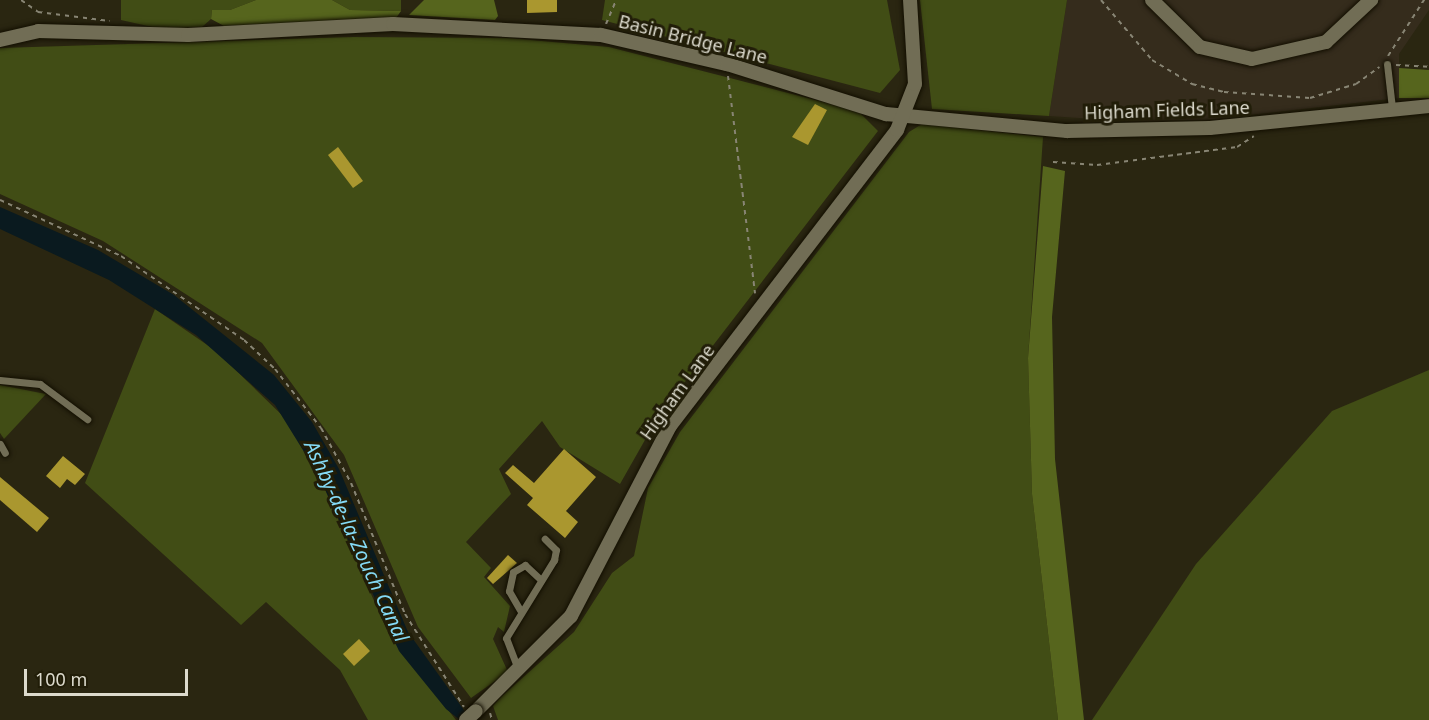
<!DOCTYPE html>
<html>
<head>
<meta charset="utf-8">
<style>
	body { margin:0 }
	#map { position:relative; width:1429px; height:720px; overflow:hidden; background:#2a2611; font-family:"Noto Sans",sans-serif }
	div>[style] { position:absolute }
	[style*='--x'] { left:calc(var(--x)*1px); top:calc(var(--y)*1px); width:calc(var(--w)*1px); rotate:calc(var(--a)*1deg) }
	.industrial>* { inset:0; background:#352c1c }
	.green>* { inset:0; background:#414d15 }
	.forest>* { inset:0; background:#56651d }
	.water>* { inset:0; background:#0a1a1f }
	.building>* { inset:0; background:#aa972f }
	.path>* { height:2px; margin-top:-1px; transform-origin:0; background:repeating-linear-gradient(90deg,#888574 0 4.5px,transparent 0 9px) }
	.roads { filter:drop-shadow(0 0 2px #130f00) drop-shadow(0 0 2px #130f00) }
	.lane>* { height:7px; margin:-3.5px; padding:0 3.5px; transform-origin:3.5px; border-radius:3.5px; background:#716d55 }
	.street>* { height:14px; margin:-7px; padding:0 7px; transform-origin:7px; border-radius:7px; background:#716d55 }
	.bridges { filter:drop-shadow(0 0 2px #130f00) drop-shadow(0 0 2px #130f00) }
	.street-bridge>* { height:14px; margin:-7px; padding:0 7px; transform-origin:7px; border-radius:7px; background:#716d55 }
	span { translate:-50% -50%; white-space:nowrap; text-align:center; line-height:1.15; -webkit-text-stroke:6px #211d08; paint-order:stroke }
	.street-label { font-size:18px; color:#dcdacd }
	.water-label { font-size:20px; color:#84daf5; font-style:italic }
	.scale { position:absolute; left:24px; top:669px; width:164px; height:27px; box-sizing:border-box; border:3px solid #dcdacd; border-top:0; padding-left:8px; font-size:18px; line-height:21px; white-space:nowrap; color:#dcdacd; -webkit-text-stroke:4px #211d08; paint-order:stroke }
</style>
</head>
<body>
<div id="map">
	<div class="industrial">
		<i style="clip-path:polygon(1067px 0,1429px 0,1429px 10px,1399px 54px,1399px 98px,1205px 120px,1124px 121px,1049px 116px)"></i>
	</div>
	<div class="green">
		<i style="clip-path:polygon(121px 0,256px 0,230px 10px,212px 10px,211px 19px,202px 27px,161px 29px,121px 20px)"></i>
		<i style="clip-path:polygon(332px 0,401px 0,401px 11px,350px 10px)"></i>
		<i style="clip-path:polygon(605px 0,887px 0,900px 70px,880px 93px,602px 20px)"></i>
		<i style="clip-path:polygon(920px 0,1067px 0,1049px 116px,932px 109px)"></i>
		<i style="clip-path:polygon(353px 37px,507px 38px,609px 47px,858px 111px,878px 131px,658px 417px,620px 484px,560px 447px,542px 421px,499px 469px,511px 494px,466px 542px,491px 568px,484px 577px,510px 606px,504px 632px,498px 627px,493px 639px,508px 672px,471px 698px,418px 627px,344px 455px,262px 343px,103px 241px,0 194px,0 48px)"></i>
		<i style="clip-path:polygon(922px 124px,1043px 137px,1028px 358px,1032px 494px,1058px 720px,498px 720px,493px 706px,501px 697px,574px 632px,612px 573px,634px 556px,648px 488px,680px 432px,909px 132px)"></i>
		<i style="clip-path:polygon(155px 309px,216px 351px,286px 419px,319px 476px,390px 637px,456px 720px,368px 720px,340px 670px,266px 602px,241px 625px,85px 483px)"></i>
		<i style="clip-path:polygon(1429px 370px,1429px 720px,1092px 720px,1196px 564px,1332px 411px)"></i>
		<i style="clip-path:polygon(0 385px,46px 394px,4px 439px,0 433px)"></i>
	</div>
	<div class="forest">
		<i style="clip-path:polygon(256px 0,332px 0,350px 10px,401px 11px,396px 18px,224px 26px,211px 19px,212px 10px,230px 10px)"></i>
		<i style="clip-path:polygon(424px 0,494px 0,498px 16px,495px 20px,409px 15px)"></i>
		<i style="clip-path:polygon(1399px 68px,1429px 70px,1429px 98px,1399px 98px)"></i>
		<i style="clip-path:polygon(1043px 166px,1065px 171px,1052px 317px,1055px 459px,1084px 720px,1058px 720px,1032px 494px,1028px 358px)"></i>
	</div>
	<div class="water">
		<i style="clip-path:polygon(0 207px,98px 250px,174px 295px,274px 375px,312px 422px,339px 469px,408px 632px,471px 720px,460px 720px,446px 709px,399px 651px,319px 476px,275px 405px,196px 335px,109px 280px,0 229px)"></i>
	</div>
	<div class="building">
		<i style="clip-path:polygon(527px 0,557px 0,557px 12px,527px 13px)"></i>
		<i style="clip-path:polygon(815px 104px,827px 110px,808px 145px,792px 137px)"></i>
		<i style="clip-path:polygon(338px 147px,363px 181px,353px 188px,328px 155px)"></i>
		<i style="clip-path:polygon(564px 449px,596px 477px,566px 511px,578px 522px,565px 538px,527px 505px,533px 498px,505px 473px,513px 465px,534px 483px)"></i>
		<i style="clip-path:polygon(63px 456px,85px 474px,75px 485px,67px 479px,60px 488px,46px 476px)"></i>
		<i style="clip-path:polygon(0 477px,49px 518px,37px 532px,0 500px)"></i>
		<i style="clip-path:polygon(508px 555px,517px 563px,493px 584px,487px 578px)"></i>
		<i style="clip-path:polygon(359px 639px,370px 651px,354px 666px,343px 654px)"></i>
	</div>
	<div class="path">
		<i style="--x:21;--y:0;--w:21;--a:35"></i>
		<i style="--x:38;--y:12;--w:72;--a:7.2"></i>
		<i style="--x:1101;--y:0;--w:79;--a:49.6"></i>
		<i style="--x:1152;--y:60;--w:47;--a:31"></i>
		<i style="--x:1192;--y:84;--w:33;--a:14"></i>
		<i style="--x:1224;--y:92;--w:86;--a:4"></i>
		<i style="--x:1310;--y:98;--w:48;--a:-16.9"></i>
		<i style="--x:1356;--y:84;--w:29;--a:-36"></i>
		<i style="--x:606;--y:24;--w:26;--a:-67"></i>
		<i style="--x:1388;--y:56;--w:67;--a:-57.3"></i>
		<i style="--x:1396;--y:65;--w:33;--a:3"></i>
		<i style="--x:728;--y:76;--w:219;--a:82.9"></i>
		<i style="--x:1053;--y:162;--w:44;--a:3.9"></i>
		<i style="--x:1097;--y:165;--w:141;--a:-7.3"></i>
		<i style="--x:1237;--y:147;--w:20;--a:-33"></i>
		<i style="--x:0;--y:200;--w:133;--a:24.8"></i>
		<i style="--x:121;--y:256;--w:149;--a:34.3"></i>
		<i style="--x:244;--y:340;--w:42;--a:43.1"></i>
		<i style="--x:275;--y:369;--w:75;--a:52.1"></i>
		<i style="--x:321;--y:428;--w:63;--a:61.4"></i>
		<i style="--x:351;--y:483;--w:142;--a:67.6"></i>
		<i style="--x:405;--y:614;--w:110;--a:57.6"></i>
		<i style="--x:490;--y:713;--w:7;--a:74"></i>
	</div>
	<div class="roads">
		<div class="lane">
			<i style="--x:1387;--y:64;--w:44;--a:83.5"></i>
			<i style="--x:0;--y:380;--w:40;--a:5.7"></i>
			<i style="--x:40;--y:384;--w:59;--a:36.7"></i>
			<i style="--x:0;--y:444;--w:10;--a:61"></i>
			<i style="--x:520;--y:610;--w:22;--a:-120"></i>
			<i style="--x:509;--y:591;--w:19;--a:-78"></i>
			<i style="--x:513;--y:572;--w:14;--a:-30"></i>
			<i style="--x:525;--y:565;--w:22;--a:43"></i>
			<i style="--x:518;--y:669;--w:33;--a:-111"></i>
			<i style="--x:506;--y:638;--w:92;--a:-58.4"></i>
			<i style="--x:554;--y:560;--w:10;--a:-79"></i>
			<i style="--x:556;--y:550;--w:16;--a:-135"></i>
		</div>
		<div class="street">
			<i style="--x:1152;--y:0;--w:67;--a:44.4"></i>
			<i style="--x:1200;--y:47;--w:53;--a:13"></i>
			<i style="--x:1252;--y:59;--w:76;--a:-12.9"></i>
			<i style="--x:1326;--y:42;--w:62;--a:-43"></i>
			<i style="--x:0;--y:40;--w:39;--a:-13"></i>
			<i style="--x:38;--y:31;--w:150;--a:1.5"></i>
			<i style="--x:188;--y:35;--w:205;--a:-3.1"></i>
			<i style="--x:393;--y:24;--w:208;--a:3"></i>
			<i style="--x:601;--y:35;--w:129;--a:13"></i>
			<i style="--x:727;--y:64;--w:167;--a:17.5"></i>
			<i style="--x:886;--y:114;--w:182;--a:5.4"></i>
			<i style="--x:1067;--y:131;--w:143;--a:-1.2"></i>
			<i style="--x:1210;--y:128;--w:220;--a:-5.7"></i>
			<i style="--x:476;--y:711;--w:134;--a:-45"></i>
			<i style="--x:571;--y:616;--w:214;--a:-62.5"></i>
			<i style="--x:670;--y:426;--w:373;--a:-52.5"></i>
			<i style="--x:897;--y:130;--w:49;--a:-68.6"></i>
			<i style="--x:915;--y:84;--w:84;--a:-93.4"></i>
		</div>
	</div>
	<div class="bridges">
		<div class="street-bridge">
			<i style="--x:466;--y:720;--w:13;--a:-42"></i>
		</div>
	</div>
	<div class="street-label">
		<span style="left:693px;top:39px;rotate:14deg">Basin Bridge Lane</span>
		<span style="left:1167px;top:110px;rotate:-2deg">Higham Fields Lane</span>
		<span style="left:677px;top:392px;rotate:-54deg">Higham Lane</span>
	</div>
	<div class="water-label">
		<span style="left:357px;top:541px;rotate:65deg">Ashby-de-la-Zouch Canal</span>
	</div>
	<div class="scale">100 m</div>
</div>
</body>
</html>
